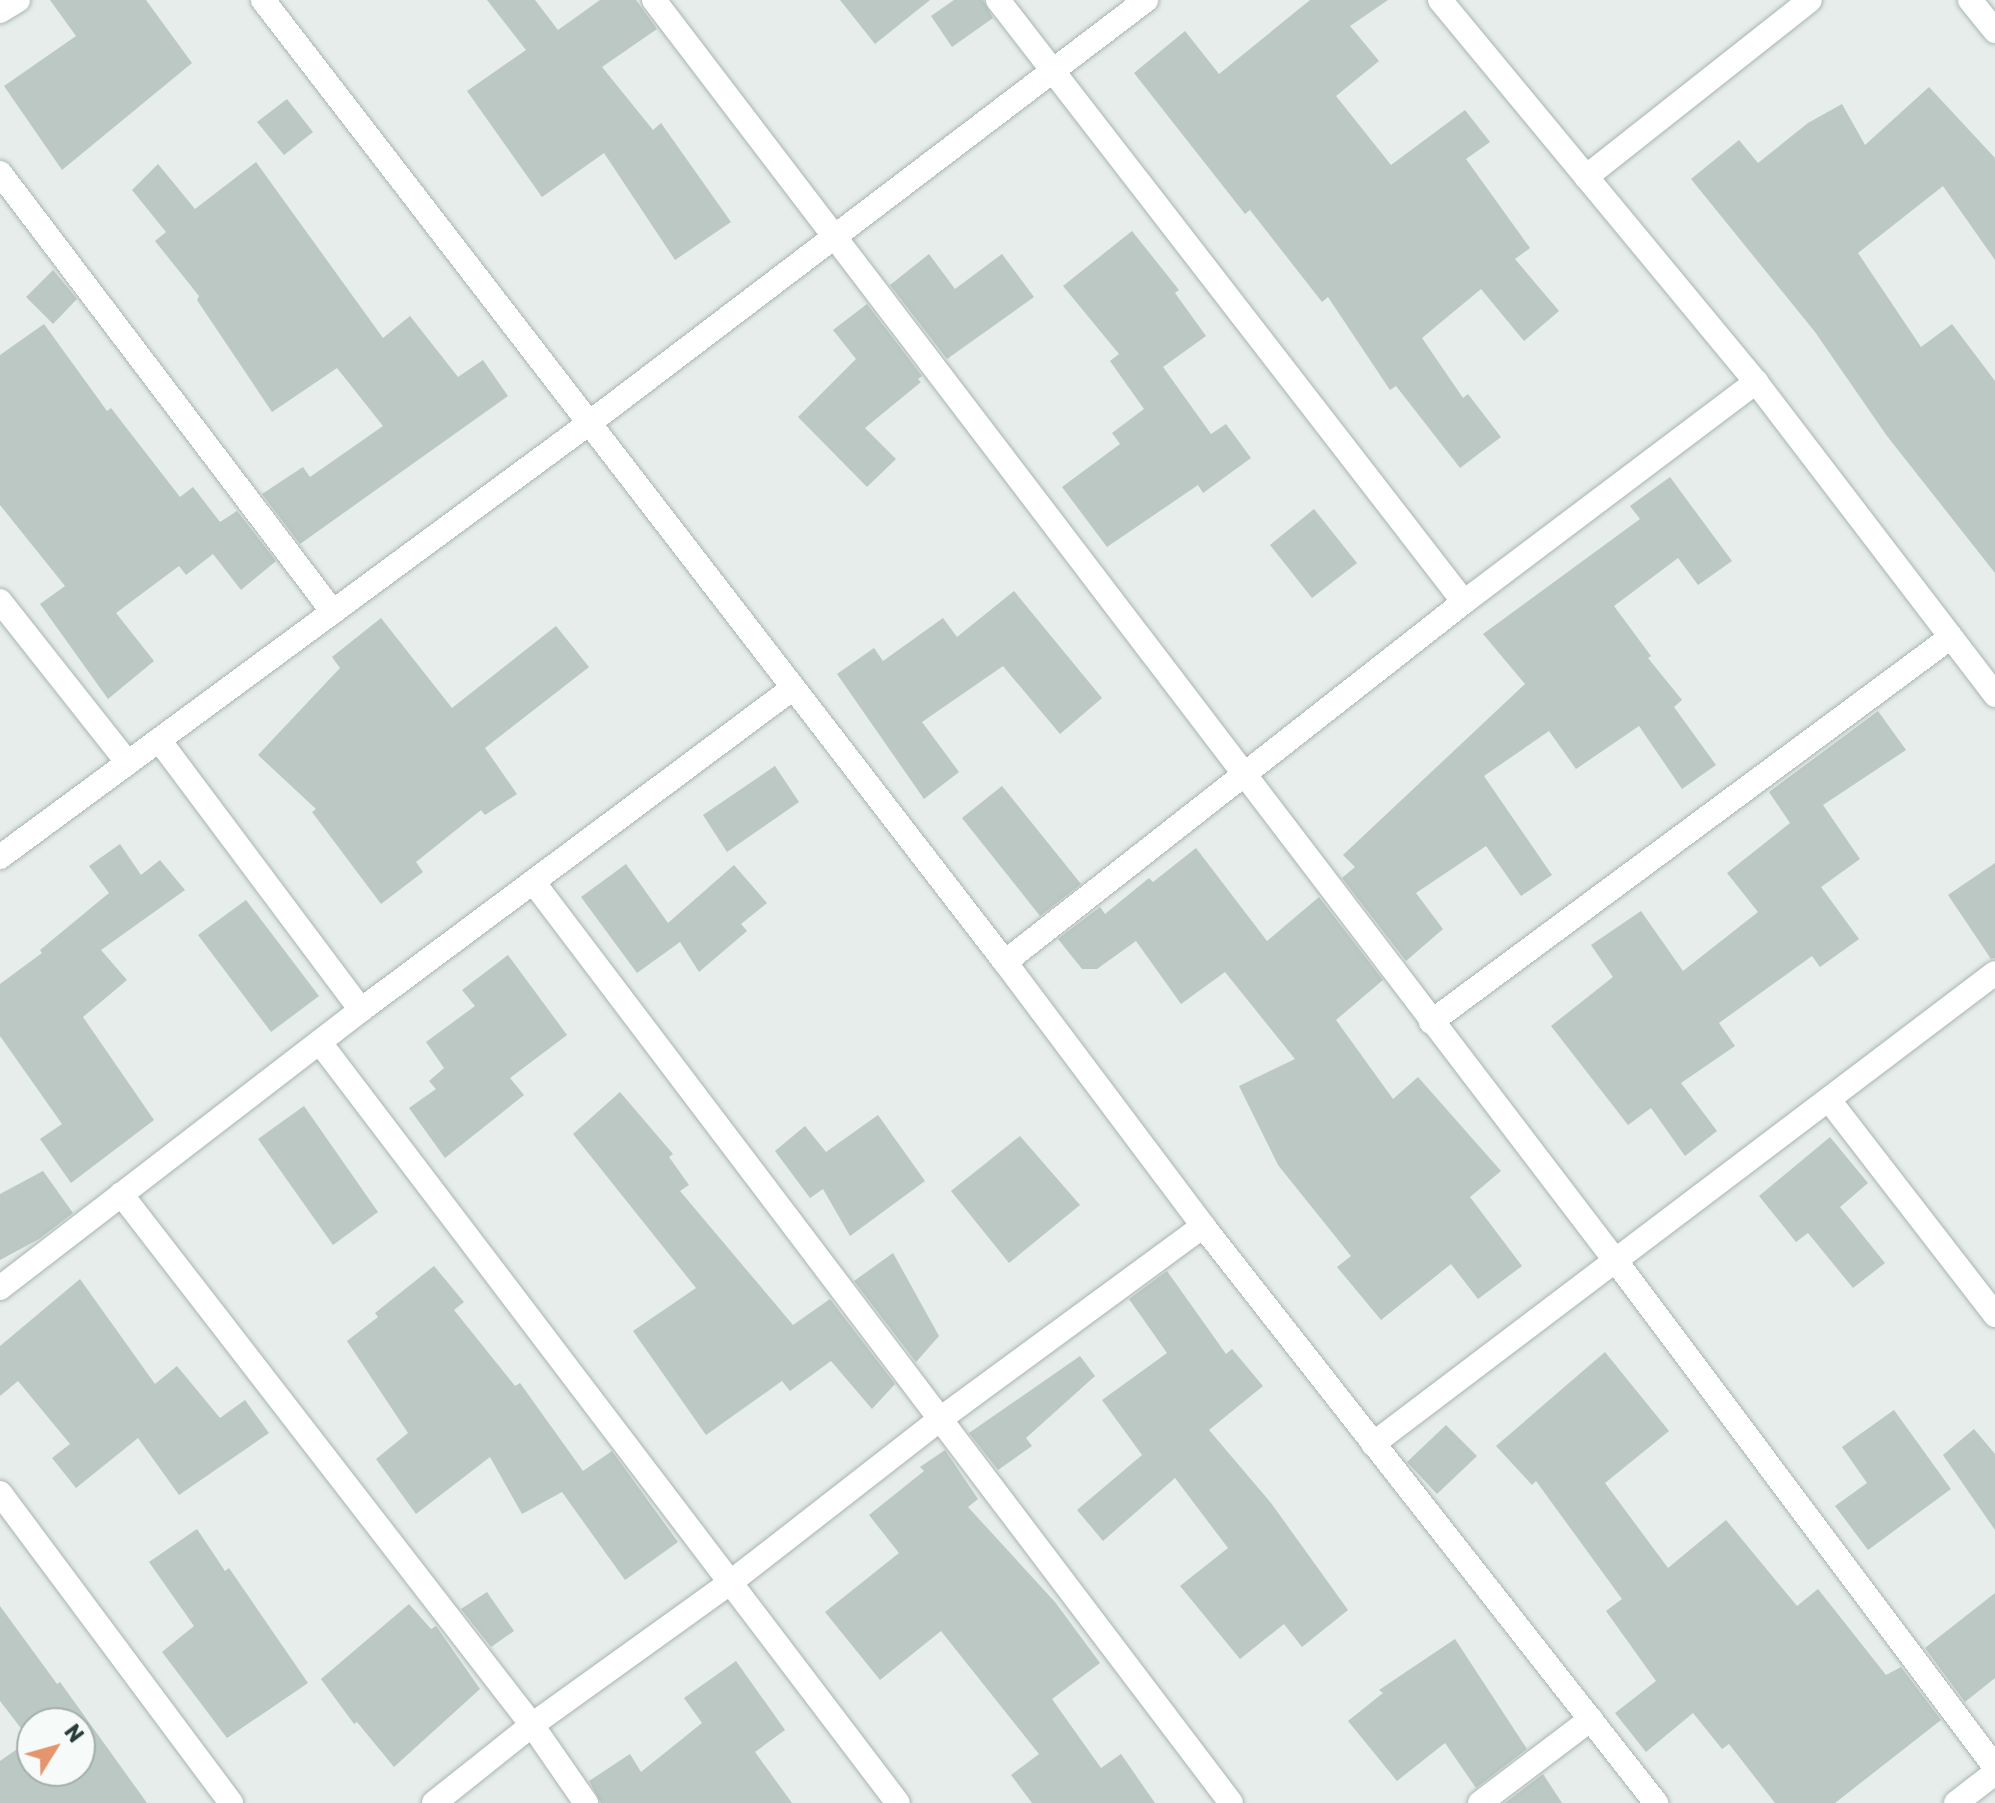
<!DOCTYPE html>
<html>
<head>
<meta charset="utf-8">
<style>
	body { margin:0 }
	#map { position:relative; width:1995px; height:1803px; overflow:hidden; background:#e6edeb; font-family:Rubik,sans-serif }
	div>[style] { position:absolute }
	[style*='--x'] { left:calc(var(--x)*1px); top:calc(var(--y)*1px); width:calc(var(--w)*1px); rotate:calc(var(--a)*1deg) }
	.building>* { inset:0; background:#bbc8c4 }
	.roads { filter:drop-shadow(0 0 2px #a9b5b2) drop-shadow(0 0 2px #a9b5b2) }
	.minor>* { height:24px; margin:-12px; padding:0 12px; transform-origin:12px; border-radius:12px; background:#fff }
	span { translate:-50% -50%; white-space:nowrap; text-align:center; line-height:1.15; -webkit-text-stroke:8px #f6faf9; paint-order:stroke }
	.north { position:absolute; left:16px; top:1707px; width:80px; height:80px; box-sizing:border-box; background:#f6faf9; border:2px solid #a3afad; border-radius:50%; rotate:53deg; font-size:22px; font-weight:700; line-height:32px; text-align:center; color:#273e3a }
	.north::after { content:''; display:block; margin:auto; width:28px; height:36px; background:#e4956d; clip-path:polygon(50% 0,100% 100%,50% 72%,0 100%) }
</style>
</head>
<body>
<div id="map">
	<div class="building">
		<i style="clip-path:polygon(50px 0,146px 0,192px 63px,62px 170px,4px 86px,76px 36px)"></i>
		<i style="clip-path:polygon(487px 0,535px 0,558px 30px,600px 0,636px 0,657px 29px,602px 67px,653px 130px,661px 123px,731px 222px,675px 260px,604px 153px,542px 197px,467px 91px,526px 50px)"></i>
		<i style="clip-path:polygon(840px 0,930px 0,875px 44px)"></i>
		<i style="clip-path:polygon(954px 0,983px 0,993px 18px,952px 47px,931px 16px)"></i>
		<i style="clip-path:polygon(1310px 0,1388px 0,1350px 26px,1379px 61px,1336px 96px,1391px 165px,1465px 110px,1490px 142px,1466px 159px,1530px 248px,1515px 259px,1559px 311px,1524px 341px,1481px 289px,1422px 338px,1463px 398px,1468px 394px,1501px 437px,1460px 468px,1396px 386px,1390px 390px,1328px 297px,1322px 302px,1250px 210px,1245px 214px,1134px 73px,1185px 31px,1219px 74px)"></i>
		<i style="clip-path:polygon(1929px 87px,1995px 158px,1995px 260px,1943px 186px,1858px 253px,1921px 347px,1952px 324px,1995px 381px,1995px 573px,1887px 436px,1815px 332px,1691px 179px,1739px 140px,1758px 163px,1808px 123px,1842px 104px,1865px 145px)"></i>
		<i style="clip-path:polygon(287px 99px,313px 132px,284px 155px,257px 122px)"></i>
		<i style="clip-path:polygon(256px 162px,383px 338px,410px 316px,458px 377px,483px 360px,508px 396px,300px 544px,262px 494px,303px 467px,310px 477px,383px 426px,337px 368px,272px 412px,197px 300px,199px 296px,155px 241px,166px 232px,132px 190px,158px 164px,195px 209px)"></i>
		<i style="clip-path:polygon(1132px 231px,1179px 290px,1175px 293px,1206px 336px,1163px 367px,1211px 434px,1226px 424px,1251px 458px,1203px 493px,1198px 485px,1107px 547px,1062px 487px,1120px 444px,1112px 433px,1144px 409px,1110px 361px,1119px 354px,1063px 286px)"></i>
		<i style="clip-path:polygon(929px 254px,955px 289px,1002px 254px,1034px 297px,947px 359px,890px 285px)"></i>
		<i style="clip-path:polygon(53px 270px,77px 299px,53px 324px,26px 297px)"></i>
		<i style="clip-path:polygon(867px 304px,922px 376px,918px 379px,921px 382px,865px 428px,896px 459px,867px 487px,798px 417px,856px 359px,833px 330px)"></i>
		<i style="clip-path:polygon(44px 324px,107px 411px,111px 408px,180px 497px,193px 487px,220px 522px,237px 511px,276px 561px,241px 590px,213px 554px,186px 575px,179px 566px,116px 613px,154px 661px,108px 699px,40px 604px,65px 586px,0 505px,0 355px)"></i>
		<i style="clip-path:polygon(1670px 477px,1732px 561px,1698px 585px,1678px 558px,1614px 606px,1651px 656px,1648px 658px,1682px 700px,1674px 707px,1716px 765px,1682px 789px,1639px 726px,1576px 769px,1549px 731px,1484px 776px,1552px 875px,1521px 896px,1486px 846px,1416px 893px,1443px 929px,1406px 961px,1342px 878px,1355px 867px,1343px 855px,1525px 684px,1483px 634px,1640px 519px,1630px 506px)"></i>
		<i style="clip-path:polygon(1314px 509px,1357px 563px,1312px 598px,1270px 545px)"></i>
		<i style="clip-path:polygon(1014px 591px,1102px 698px,1060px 734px,1003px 666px,922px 722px,959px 772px,924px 799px,837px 674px,874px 648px,883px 661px,943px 618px,957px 637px)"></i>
		<i style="clip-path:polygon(381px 618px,452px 708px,556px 626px,589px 667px,485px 748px,517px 794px,485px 815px,481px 810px,416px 862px,423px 872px,381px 904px,312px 812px,316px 809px,258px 755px,340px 668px,332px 657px)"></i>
		<i style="clip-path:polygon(1878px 711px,1906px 750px,1823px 805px,1860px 859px,1821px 887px,1859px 939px,1820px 967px,1812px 956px,1719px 1023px,1735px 1046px,1681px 1083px,1717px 1131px,1685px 1156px,1651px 1108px,1628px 1125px,1551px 1026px,1613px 977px,1591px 945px,1641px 911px,1683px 971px,1758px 912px,1727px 873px,1790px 823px,1769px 792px)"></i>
		<i style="clip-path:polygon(775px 766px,799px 802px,727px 852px,703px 815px)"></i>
		<i style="clip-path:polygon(1002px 786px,1081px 884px,1040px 916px,962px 818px)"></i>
		<i style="clip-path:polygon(120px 844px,141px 875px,160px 860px,185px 890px,101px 950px,127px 980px,83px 1017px,154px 1120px,71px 1183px,40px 1139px,62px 1124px,0 1036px,0 984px,42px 953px,40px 950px,109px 893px,89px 866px)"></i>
		<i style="clip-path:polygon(1196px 848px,1267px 941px,1319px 897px,1383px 980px,1336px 1020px,1393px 1099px,1418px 1077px,1501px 1171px,1470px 1197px,1522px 1266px,1478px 1299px,1451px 1264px,1381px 1320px,1337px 1267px,1351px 1256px,1278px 1165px,1239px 1086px,1295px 1059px,1225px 972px,1181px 1004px,1136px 941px,1097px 969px,1082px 969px,1058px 939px,1100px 907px,1105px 914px,1149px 878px,1153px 882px)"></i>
		<i style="clip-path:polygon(1995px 863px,1995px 958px,1991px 959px,1948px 895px)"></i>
		<i style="clip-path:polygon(626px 864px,668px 923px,734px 865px,767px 903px,741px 924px,747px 931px,699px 972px,680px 942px,637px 973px,581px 897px)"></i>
		<i style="clip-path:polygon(246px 900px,319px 996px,271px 1032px,198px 935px)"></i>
		<i style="clip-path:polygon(508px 955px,567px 1035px,510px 1078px,524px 1095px,445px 1158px,409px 1108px,436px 1089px,429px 1081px,444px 1068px,426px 1042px,475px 1006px,462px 990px)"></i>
		<i style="clip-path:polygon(620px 1092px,673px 1154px,669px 1157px,689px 1185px,680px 1191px,793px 1325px,830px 1299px,895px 1384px,872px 1409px,831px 1361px,790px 1391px,782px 1381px,706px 1435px,633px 1331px,696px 1288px,573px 1134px)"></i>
		<i style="clip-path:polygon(304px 1106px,378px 1212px,333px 1245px,258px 1139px)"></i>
		<i style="clip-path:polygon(878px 1115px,925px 1181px,850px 1236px,823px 1189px,810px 1198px,775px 1151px,805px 1126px,826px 1152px)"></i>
		<i style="clip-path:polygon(1020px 1136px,1080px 1205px,1009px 1263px,951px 1191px)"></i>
		<i style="clip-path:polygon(1830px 1137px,1868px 1183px,1840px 1207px,1885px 1263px,1853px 1288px,1808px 1233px,1796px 1242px,1759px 1196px)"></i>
		<i style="clip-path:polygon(43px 1171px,73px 1213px,39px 1239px,0 1260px,0 1194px)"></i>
		<i style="clip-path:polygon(893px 1253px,939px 1336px,916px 1362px,854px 1281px)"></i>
		<i style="clip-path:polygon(434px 1266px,464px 1302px,454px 1310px,515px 1386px,520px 1383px,583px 1471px,612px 1451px,678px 1542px,625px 1580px,562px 1492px,522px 1514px,490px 1457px,416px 1514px,376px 1459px,408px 1433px,347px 1341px,378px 1317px,375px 1313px)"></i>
		<i style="clip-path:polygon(1167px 1271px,1226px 1354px,1232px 1349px,1263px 1386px,1209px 1430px,1271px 1503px,1348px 1610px,1302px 1647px,1284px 1624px,1240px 1659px,1180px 1586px,1228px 1548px,1175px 1478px,1103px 1541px,1077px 1510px,1142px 1455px,1102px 1400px,1167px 1353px,1129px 1299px)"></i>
		<i style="clip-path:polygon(80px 1279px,155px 1384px,177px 1366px,220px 1418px,245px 1400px,269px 1433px,179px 1495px,138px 1438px,76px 1488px,52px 1458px,70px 1444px,18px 1381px,0 1396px,0 1346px)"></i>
		<i style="clip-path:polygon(1605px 1352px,1669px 1431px,1605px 1483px,1668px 1568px,1726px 1520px,1797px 1606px,1818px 1589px,1886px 1675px,1901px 1667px,1941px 1720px,1835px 1803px,1775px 1803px,1729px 1744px,1722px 1749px,1693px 1713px,1646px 1752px,1615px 1713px,1656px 1681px,1606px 1611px,1622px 1599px,1536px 1481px,1532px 1485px,1496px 1446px)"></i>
		<i style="clip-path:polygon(1080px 1356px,1095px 1376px,1026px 1438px,1032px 1446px,998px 1470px,969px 1433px)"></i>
		<i style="clip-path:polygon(1894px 1410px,1951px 1489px,1868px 1550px,1835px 1506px,1867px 1483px,1842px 1447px)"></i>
		<i style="clip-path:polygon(1446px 1425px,1477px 1456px,1437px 1494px,1407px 1462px)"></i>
		<i style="clip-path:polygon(1974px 1429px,1995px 1454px,1995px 1530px,1943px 1455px)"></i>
		<i style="clip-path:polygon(945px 1450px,978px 1499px,968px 1507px,1055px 1602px,1100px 1663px,1052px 1699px,1101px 1768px,1121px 1754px,1155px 1803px,1032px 1803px,1011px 1775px,1039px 1754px,941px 1631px,880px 1680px,825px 1612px,899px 1553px,869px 1515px,924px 1471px,920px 1467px)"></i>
		<i style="clip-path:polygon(197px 1529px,225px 1571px,229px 1568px,308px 1683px,227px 1738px,162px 1652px,194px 1626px,149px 1562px)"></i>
		<i style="clip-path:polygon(487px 1592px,514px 1631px,491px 1647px,461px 1609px)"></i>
		<i style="clip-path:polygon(1995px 1593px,1995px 1678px,1965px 1702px,1925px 1648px)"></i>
		<i style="clip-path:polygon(409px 1604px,431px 1629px,436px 1626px,480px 1689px,394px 1767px,357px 1722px,354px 1724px,321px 1679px)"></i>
		<i style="clip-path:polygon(evenodd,0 1606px,57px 1684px,60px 1682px,147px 1803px,0 1803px,0 1761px,30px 1740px,0 1701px,0 1606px,32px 1723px,80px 1723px,80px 1771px,32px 1771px,32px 1723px)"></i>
		<i style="clip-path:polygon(1455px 1639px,1527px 1749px,1476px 1788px,1445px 1743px,1397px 1781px,1348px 1721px,1383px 1693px,1379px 1690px)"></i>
		<i style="clip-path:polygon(736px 1661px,785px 1730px,755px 1752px,792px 1803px,601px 1803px,589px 1781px,630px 1754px,641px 1772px,702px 1723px,684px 1698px)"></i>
		<i style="clip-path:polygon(1543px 1774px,1562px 1803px,1505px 1803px)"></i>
	</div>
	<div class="roads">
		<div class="minor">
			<i style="--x:263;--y:0;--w:1215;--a:52.36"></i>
			<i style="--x:1005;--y:962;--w:330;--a:53.1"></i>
			<i style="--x:1203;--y:1226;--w:734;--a:51.86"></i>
			<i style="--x:654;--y:0;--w:1585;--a:52.67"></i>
			<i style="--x:1615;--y:1260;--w:634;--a:53.15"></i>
			<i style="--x:998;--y:0;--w:761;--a:52.26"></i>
			<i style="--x:1440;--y:0;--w:496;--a:50.4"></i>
			<i style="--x:1756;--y:382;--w:394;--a:52.6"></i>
			<i style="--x:1970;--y:0;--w:40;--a:51"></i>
			<i style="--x:0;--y:11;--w:21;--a:-31"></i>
			<i style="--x:0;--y:173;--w:551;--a:52.82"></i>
			<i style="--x:1586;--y:177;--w:285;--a:-38.3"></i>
			<i style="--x:0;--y:601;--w:206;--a:51.7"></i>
			<i style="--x:159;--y:740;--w:337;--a:53.2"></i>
			<i style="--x:0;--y:857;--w:730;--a:-36.37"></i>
			<i style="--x:588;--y:424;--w:701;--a:-37.23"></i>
			<i style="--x:534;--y:883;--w:1154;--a:52.85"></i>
			<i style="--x:1005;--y:962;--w:583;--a:-38.11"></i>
			<i style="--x:1464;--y:602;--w:366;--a:-37"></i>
			<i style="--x:1431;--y:1022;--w:647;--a:-36.52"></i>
			<i style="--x:321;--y:1044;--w:953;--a:52.76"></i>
			<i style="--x:1829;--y:1100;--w:272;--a:52.3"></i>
			<i style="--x:121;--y:1194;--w:671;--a:52.26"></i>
			<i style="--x:532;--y:1725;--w:95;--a:55.3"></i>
			<i style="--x:0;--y:1288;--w:456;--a:-37.6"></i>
			<i style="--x:361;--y:1010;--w:539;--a:-36.7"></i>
			<i style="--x:1373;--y:1444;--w:780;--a:-37.13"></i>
			<i style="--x:0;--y:1493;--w:387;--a:53.3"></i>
			<i style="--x:434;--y:1803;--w:125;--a:-38.5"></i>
			<i style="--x:532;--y:1725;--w:245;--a:-35.7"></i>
			<i style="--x:731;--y:1582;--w:264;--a:-37.9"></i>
			<i style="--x:939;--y:1420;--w:328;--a:-36.3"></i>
			<i style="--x:1480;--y:1803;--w:139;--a:-37.1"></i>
			<i style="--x:1956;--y:1803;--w:49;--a:-37.6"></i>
		</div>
	</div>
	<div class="north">N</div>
</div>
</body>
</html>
